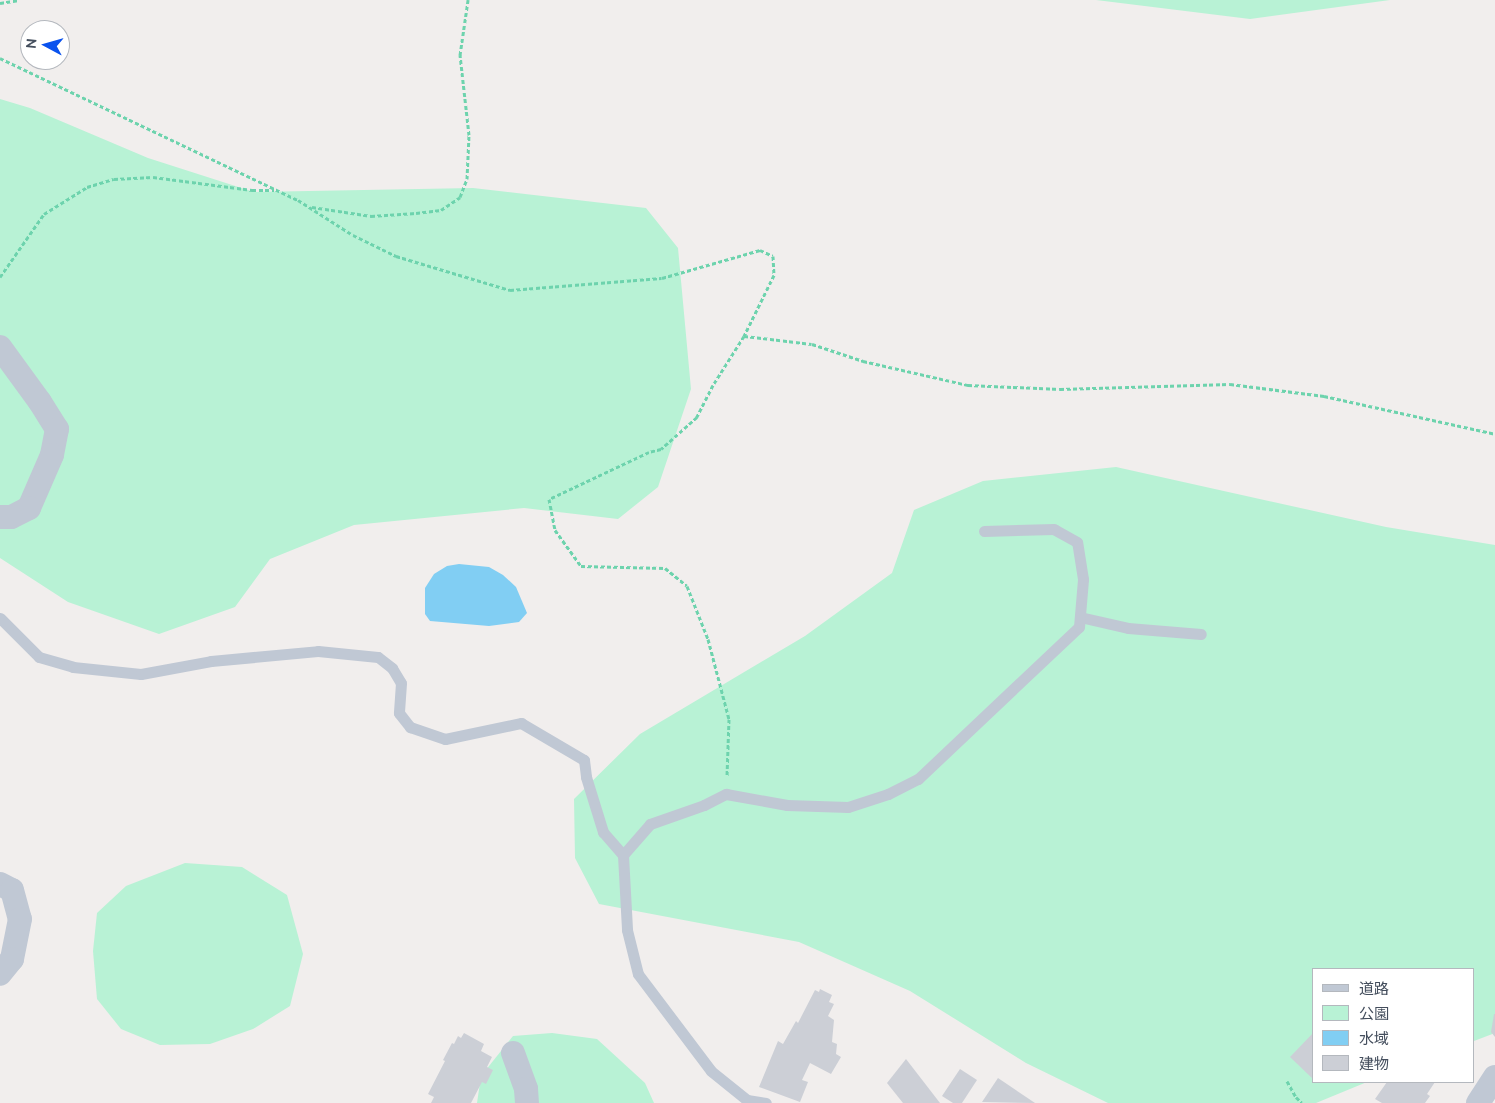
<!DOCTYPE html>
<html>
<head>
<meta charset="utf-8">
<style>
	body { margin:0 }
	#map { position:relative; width:1495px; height:1103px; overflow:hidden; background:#f1eeed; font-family:Ubuntu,"Noto Sans JP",sans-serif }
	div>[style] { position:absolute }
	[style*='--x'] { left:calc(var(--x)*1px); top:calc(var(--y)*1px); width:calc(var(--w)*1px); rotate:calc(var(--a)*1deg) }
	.green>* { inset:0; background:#b8f2d5 }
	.water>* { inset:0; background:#81cef3 }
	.building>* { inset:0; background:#cccfd6 }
	.path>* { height:3px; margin-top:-1.5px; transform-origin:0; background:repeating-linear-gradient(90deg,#6dd3ad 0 4px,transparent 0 6.5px) }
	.lane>* { height:11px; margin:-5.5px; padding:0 5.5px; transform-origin:5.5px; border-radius:5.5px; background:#c0c8d4 }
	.street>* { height:24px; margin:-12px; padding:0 12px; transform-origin:12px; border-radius:12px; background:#c0c8d4 }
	span { translate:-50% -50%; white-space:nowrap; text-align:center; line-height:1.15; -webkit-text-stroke:4px #fff; paint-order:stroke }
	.legend { position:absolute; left:1312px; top:968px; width:162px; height:115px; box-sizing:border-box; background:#fff; border:1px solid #b4b8be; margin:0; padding:6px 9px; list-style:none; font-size:15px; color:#444e5d }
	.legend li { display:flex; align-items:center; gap:10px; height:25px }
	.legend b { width:25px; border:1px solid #b4b8be }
	.north { position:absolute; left:20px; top:20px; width:50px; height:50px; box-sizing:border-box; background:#fff; border:1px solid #b4b8be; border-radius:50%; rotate:276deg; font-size:14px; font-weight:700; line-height:20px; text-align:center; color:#444e5d }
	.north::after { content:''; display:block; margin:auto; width:18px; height:22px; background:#0a52ee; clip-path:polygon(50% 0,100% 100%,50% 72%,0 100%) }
</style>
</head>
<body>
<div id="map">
	<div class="green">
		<i style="clip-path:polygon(1096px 0,1390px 0,1250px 19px)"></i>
		<i style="clip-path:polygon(0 99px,30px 108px,148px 158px,254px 192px,473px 188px,646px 208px,678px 248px,691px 389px,658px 487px,618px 519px,524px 508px,354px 525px,270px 559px,235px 607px,159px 634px,68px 602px,0 558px)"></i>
		<i style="clip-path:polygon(1116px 467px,1386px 527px,1495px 545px,1495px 1033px,1474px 1041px,1474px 969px,1314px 969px,1314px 1082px,1367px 1082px,1316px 1103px,1108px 1103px,1026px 1063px,910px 991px,799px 942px,599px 904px,575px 858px,574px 799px,640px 734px,805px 636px,892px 573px,914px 510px,983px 481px)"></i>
		<i style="clip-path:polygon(185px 863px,242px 867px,287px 895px,303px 954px,290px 1006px,253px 1029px,210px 1044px,160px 1045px,121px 1029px,97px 999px,93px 951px,97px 913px,126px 886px)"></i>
		<i style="clip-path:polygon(552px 1033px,597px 1039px,645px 1083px,654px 1103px,477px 1103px,481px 1076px,513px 1036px)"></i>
	</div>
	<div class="water">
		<i style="clip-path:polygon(459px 564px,489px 567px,503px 575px,516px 587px,527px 613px,519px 622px,489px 626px,430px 621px,425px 614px,425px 588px,434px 574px,447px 566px)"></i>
	</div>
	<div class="building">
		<i style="clip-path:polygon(820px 989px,832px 995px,829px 1002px,834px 1004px,828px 1016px,834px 1020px,832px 1042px,837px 1044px,836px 1054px,841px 1057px,831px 1074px,810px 1063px,802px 1080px,808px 1082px,800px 1102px,759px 1087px,778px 1041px,783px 1044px,796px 1021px,798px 1023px,815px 990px,819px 992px)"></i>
		<i style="clip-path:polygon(1494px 1014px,1495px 1014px,1495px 1037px,1491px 1032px)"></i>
		<i style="clip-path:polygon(1314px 1032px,1314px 1080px,1290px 1057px)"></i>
		<i style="clip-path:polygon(464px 1033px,484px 1044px,481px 1051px,492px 1057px,487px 1067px,493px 1070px,486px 1084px,482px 1082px,471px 1103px,431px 1103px,434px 1097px,428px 1094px,445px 1061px,443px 1060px,452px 1043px,454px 1044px,458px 1036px,461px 1038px)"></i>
		<i style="clip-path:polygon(906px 1059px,940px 1103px,903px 1103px,887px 1083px)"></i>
		<i style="clip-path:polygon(960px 1069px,977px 1080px,962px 1103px,953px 1103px,942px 1096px)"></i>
		<i style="clip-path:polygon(998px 1078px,1035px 1103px,982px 1102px)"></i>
		<i style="clip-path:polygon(1387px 1082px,1435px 1082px,1427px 1094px,1430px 1096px,1425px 1103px,1382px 1103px,1375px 1099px)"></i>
	</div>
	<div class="path">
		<i style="--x:0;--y:3;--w:18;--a:-9"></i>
		<i style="--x:0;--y:58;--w:330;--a:25.5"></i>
		<i style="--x:298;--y:200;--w:65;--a:32.5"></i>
		<i style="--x:353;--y:235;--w:48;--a:26"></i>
		<i style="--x:396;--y:256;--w:119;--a:16.6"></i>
		<i style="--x:510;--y:290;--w:152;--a:-4.5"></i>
		<i style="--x:662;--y:278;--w:102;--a:-15.9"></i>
		<i style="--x:760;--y:250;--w:14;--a:25"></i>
		<i style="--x:773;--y:256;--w:19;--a:87"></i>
		<i style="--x:774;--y:275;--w:68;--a:116.2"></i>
		<i style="--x:744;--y:336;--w:58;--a:122.3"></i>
		<i style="--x:713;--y:385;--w:36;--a:117"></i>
		<i style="--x:697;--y:417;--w:48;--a:138.4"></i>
		<i style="--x:661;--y:449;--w:12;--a:166"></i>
		<i style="--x:649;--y:452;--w:110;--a:154.8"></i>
		<i style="--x:549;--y:499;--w:32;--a:79"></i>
		<i style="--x:555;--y:530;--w:44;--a:54.2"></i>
		<i style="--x:581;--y:566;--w:84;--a:1.4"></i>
		<i style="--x:665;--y:568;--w:28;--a:39"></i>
		<i style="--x:687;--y:586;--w:57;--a:68.4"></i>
		<i style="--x:708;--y:639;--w:83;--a:75.3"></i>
		<i style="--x:729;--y:719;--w:57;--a:92"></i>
		<i style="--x:312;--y:207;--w:60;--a:8.7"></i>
		<i style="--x:371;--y:216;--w:45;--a:-3.8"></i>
		<i style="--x:416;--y:213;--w:25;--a:-7"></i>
		<i style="--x:441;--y:210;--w:23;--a:-34"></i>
		<i style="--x:460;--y:197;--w:19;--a:-69"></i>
		<i style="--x:467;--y:179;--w:44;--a:-87.4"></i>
		<i style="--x:469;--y:135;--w:81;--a:-96.4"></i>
		<i style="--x:460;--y:55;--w:56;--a:-81.7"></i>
		<i style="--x:0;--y:277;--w:77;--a:-55.1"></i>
		<i style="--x:44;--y:214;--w:51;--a:-32.1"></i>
		<i style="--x:87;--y:187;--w:28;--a:-17"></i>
		<i style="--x:114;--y:179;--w:39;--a:-3"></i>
		<i style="--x:153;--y:177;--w:100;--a:7.5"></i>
		<i style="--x:252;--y:190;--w:22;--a:0"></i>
		<i style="--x:744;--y:336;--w:68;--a:6.7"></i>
		<i style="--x:812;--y:344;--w:54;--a:18.4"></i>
		<i style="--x:863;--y:361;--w:108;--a:12.9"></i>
		<i style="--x:968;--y:385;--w:92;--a:2.5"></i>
		<i style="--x:1060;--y:389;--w:170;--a:-1.7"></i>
		<i style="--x:1230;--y:384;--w:95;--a:7.3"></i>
		<i style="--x:1324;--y:396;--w:175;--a:12.5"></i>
		<i style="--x:1287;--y:1081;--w:18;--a:61"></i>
		<i style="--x:1296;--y:1097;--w:8;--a:45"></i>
	</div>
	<div class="lane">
		<i style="--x:1080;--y:617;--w:49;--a:12.9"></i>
		<i style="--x:1128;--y:628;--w:73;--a:4.7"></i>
		<i style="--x:0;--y:618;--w:55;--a:45"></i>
		<i style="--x:39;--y:657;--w:35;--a:16"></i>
		<i style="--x:73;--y:667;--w:68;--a:5.9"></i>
		<i style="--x:141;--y:674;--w:71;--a:-10.5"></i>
		<i style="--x:211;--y:661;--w:107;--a:-5.3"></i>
		<i style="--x:318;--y:651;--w:60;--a:5.7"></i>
		<i style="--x:378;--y:657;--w:18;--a:38"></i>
		<i style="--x:392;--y:668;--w:17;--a:59"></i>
		<i style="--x:401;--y:683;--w:30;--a:94"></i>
		<i style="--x:399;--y:713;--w:18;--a:52"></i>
		<i style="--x:410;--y:727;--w:37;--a:19"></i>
		<i style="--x:445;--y:739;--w:78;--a:-11.9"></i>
		<i style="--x:521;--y:723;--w:73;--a:30.4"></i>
		<i style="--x:584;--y:760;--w:17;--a:83"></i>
		<i style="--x:586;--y:777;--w:58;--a:72.8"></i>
		<i style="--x:603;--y:832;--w:30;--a:49"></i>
		<i style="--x:623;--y:855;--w:75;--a:86.9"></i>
		<i style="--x:627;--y:930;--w:45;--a:76"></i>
		<i style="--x:638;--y:974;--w:121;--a:53"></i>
		<i style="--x:711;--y:1071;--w:46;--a:38.9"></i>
		<i style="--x:747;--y:1100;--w:19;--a:9"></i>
		<i style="--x:623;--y:855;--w:41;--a:-48.9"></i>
		<i style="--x:650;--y:824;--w:57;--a:-19.4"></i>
		<i style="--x:704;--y:805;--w:25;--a:-27"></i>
		<i style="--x:726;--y:794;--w:62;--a:10.2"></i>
		<i style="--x:787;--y:805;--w:61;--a:1.9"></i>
		<i style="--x:848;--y:807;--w:42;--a:-18"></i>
		<i style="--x:888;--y:794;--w:34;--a:-27"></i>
		<i style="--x:918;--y:779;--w:221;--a:-43.4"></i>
		<i style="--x:1079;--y:627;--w:48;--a:-85.2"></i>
		<i style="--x:1083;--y:579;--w:37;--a:-99"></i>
		<i style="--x:1077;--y:542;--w:26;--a:-151"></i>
		<i style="--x:1054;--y:529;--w:70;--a:178.4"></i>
	</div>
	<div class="street">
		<i style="--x:0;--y:347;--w:68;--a:54"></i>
		<i style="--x:40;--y:402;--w:32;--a:58"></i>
		<i style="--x:57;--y:429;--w:26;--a:101"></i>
		<i style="--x:52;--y:455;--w:58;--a:113.5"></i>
		<i style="--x:29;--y:508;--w:20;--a:153"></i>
		<i style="--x:11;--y:517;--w:11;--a:180"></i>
		<i style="--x:0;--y:884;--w:13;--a:27"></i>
		<i style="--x:12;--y:890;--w:30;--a:75"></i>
		<i style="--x:20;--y:919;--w:41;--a:101.3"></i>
		<i style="--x:12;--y:959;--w:19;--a:129"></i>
		<i style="--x:513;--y:1053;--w:38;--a:70"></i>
		<i style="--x:526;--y:1089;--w:14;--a:86"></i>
		<i style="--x:1478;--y:1103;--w:31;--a:-57"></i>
	</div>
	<ul class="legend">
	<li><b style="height:6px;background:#c0c8d4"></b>道路</li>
	<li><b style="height:14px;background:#b8f2d5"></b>公園</li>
	<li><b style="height:14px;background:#81cef3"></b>水域</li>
	<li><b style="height:14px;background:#cccfd6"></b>建物</li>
	</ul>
	<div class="north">N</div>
</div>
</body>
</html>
